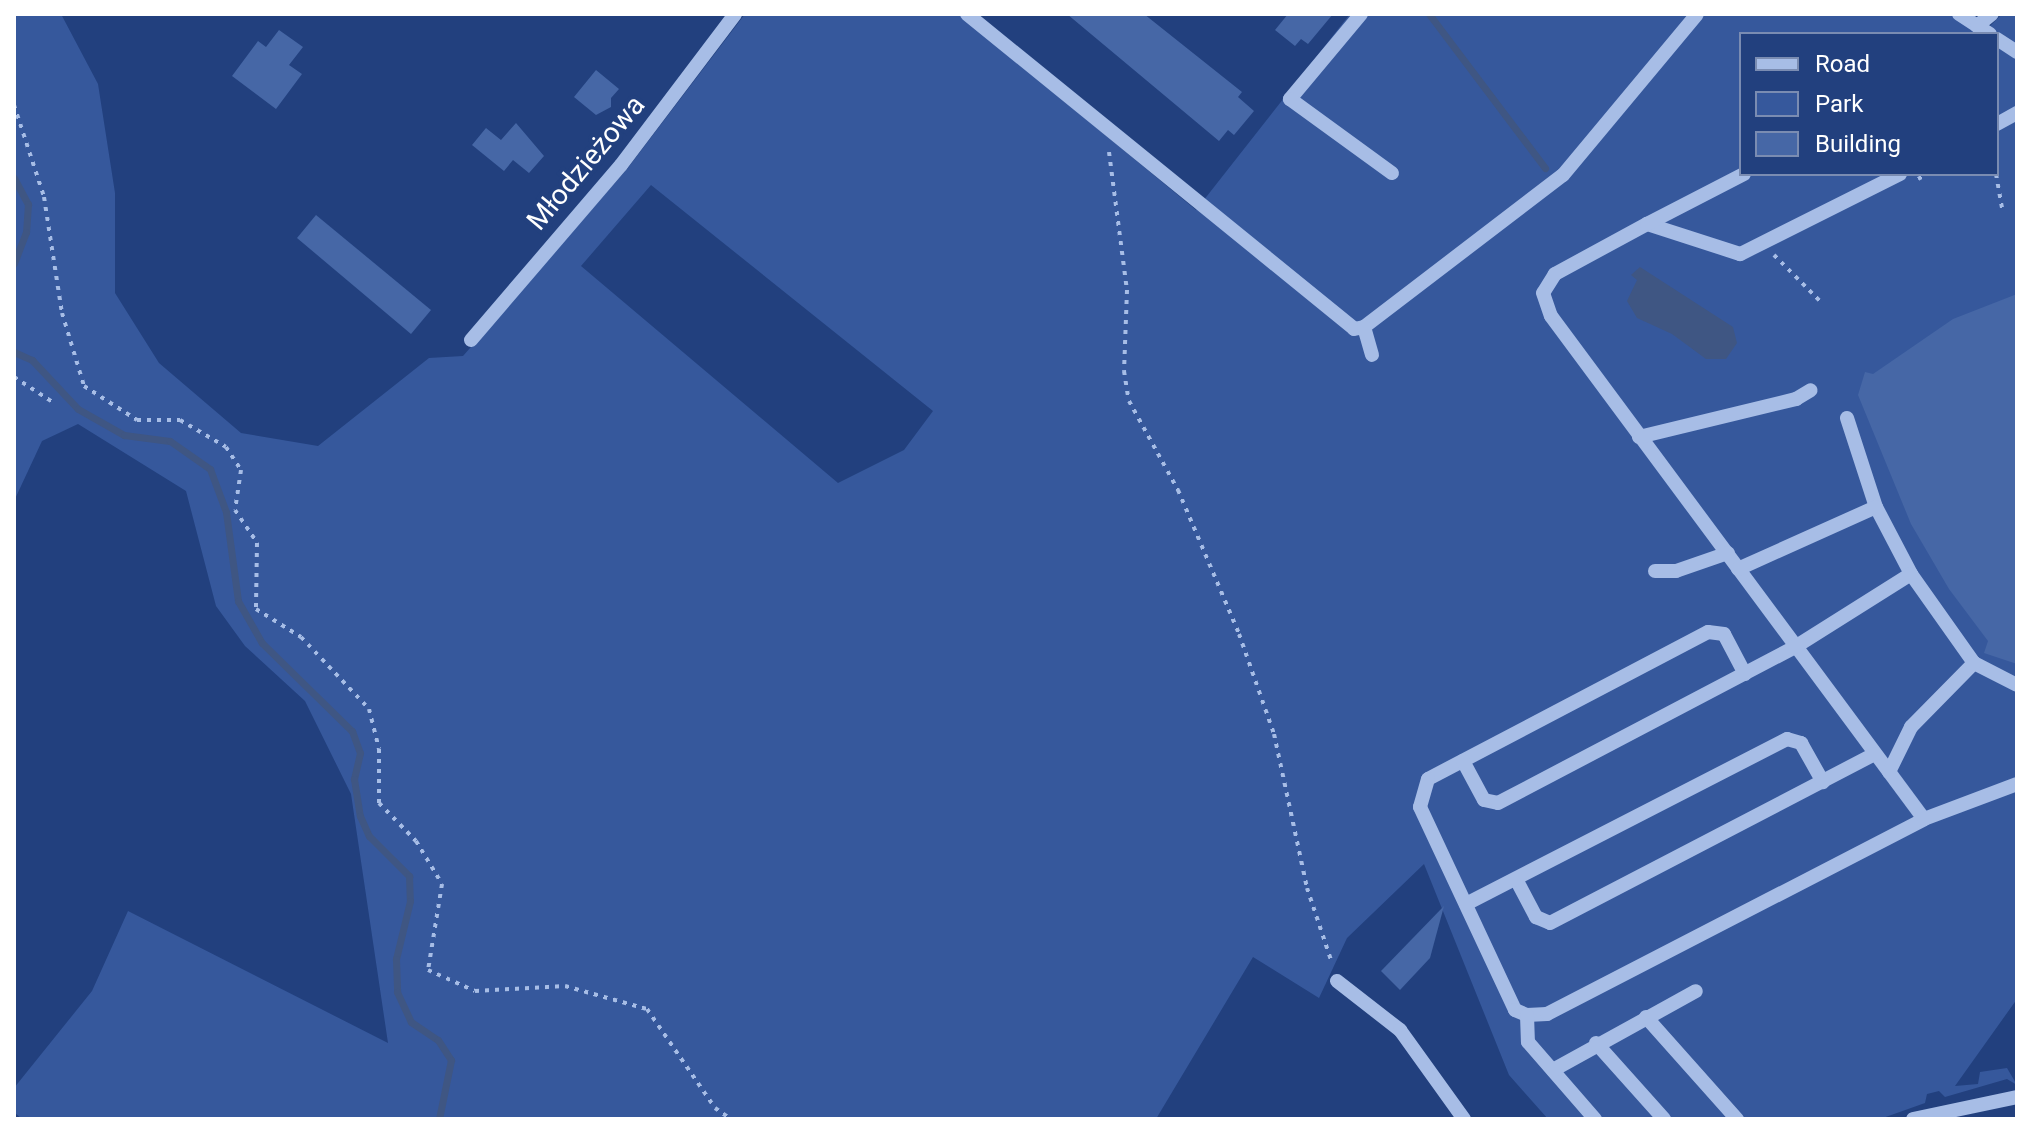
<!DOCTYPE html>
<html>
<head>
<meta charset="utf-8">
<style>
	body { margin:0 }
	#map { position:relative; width:2031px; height:1133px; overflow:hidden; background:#22407e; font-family:Roboto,sans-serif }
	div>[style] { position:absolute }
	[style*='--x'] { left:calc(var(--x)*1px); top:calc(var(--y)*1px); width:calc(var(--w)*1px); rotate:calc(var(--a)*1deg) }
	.green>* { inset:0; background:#36589c }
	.water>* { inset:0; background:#3f5683 }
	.stream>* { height:7px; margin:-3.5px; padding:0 3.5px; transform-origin:3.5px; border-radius:3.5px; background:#3f5683 }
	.building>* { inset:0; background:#4667a6 }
	.path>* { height:4px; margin-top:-2px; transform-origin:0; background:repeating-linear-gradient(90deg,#a7bde6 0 4px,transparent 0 10px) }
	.minor>* { height:14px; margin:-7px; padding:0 7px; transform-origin:7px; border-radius:7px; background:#a7bde6 }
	span { translate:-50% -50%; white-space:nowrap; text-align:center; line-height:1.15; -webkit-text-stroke:8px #22407e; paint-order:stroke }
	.street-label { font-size:28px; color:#fff }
	.frame { position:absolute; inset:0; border:16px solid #fff; pointer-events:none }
	.legend { position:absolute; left:1739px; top:32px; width:260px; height:144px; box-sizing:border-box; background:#22407e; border:2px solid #7a8cb2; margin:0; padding:10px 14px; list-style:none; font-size:24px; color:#fff }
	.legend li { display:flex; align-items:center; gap:16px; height:40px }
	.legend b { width:40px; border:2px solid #7a8cb2 }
</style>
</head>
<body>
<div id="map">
	<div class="green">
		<i style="clip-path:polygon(evenodd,14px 14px,61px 14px,98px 84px,115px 193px,115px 293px,159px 363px,241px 433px,318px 446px,429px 358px,463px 356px,627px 169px,745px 14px,959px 14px,1196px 210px,1350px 14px,1979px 14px,1975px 16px,1990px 26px,2002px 14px,2017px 14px,2017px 999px,1955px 1086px,1978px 1084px,1980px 1072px,2007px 1068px,2017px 1085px,2007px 1079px,1945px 1097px,1939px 1091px,1927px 1094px,1925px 1103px,1880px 1119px,1548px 1119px,1509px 1075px,1424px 864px,1347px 938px,1319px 998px,1253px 957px,1156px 1119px,22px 1119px,14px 1112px,14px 1088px,92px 991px,128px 911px,388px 1043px,351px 794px,305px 701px,245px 646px,216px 606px,186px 491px,78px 424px,42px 441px,14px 501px,14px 14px,1741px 34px,1997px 34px,1997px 174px,1741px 174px,1741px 34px,14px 14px,651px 185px,933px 411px,904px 450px,838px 483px,581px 266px,651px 185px)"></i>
	</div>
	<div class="water">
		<i style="clip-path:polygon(1640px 267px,1733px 327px,1737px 343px,1726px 359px,1706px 359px,1672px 334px,1637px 318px,1627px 301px,1637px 280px,1631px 275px)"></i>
	</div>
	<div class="stream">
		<i style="--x:1429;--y:14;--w:193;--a:53"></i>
		<i style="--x:14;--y:178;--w:30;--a:62"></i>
		<i style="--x:28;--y:204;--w:28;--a:94"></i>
		<i style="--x:26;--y:232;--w:34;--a:111"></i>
		<i style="--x:14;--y:352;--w:20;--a:24"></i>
		<i style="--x:32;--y:360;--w:67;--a:46.8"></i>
		<i style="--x:78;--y:409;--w:53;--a:29.5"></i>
		<i style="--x:124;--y:435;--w:46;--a:7.4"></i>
		<i style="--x:170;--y:441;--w:49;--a:35"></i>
		<i style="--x:210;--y:469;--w:46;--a:69.6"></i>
		<i style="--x:226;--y:512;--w:90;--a:82.3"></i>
		<i style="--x:238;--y:601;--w:48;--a:60.3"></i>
		<i style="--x:262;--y:643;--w:126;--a:44.4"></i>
		<i style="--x:352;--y:731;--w:23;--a:70"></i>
		<i style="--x:360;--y:753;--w:27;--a:103"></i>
		<i style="--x:354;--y:779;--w:37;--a:81"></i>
		<i style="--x:360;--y:816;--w:22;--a:66"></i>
		<i style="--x:369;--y:836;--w:57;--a:45"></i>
		<i style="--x:409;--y:876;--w:25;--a:88"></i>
		<i style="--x:410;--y:901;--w:60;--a:103.6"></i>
		<i style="--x:396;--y:959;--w:33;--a:88"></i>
		<i style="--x:397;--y:992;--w:33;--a:65"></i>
		<i style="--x:411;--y:1022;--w:32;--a:34"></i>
		<i style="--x:438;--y:1040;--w:24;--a:57"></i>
		<i style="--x:451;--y:1060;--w:60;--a:101.5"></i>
	</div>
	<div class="building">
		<i style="clip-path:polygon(1067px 14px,1144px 14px,1242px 92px,1238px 97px,1254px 111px,1234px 135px,1228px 130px,1219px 141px)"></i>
		<i style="clip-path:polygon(1288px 14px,1333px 14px,1308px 44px,1301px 39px,1295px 46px,1275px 30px)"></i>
		<i style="clip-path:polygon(279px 30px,303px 47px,289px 65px,302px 74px,276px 109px,232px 76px,258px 41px,266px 47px)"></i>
		<i style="clip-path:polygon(596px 70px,619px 89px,611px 98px,611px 107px,596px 115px,574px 97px)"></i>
		<i style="clip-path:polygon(516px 123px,544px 156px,529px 173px,513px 160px,504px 171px,472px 145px,486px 128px,501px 140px)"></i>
		<i style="clip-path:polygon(316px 215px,431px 310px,411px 334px,297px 238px)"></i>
		<i style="clip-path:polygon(2017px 294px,2017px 664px,1984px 653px,1988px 641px,1949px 589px,1911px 524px,1858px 395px,1865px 372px,1873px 374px,1953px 319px)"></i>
		<i style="clip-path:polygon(1444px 906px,1430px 958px,1400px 990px,1381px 971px)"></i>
	</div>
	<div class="path">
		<i style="--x:14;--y:105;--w:97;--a:71.9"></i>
		<i style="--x:44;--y:197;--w:117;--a:81.2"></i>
		<i style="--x:62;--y:313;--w:76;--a:73.2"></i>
		<i style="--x:84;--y:386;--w:63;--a:32.7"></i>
		<i style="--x:137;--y:420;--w:43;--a:0"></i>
		<i style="--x:180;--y:420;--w:53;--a:30.4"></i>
		<i style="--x:226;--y:447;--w:27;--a:57"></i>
		<i style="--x:241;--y:470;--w:40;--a:98.5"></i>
		<i style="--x:235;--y:510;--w:40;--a:56"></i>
		<i style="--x:257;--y:543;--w:66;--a:90.9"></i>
		<i style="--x:256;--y:609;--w:53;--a:31.9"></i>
		<i style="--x:301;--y:637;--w:99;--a:46.6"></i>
		<i style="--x:369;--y:709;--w:41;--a:76"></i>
		<i style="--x:379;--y:749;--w:54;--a:90"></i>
		<i style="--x:379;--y:803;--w:53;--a:45.8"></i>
		<i style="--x:416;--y:841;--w:50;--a:58.8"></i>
		<i style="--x:442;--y:884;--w:87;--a:99.2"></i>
		<i style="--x:428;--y:970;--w:51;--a:24.1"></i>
		<i style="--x:475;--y:991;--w:90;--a:-3.2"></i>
		<i style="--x:565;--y:986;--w:85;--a:15.7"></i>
		<i style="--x:647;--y:1009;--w:120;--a:55.5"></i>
		<i style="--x:715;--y:1108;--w:19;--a:35"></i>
		<i style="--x:1109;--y:152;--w:139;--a:82.6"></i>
		<i style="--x:1127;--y:290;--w:81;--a:92.1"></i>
		<i style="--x:1124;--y:371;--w:30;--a:81"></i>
		<i style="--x:1129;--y:401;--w:102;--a:61.2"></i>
		<i style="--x:1178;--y:490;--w:156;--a:67"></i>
		<i style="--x:1239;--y:634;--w:106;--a:70.7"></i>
		<i style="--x:1274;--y:734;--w:157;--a:77.9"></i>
		<i style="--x:1307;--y:888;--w:79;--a:71.6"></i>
		<i style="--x:1996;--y:174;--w:36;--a:80"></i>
		<i style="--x:1918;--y:179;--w:10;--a:-29"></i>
		<i style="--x:1774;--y:255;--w:69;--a:45"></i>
		<i style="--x:14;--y:377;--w:48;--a:33"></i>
	</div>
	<div class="minor">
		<i style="--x:967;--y:14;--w:499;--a:39.1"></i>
		<i style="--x:1354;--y:329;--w:10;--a:-11"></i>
		<i style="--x:1364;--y:327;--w:250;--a:-37.4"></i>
		<i style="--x:1563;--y:175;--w:209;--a:-50.2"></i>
		<i style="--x:1361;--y:14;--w:111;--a:129.9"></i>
		<i style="--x:1290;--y:99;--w:126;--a:36"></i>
		<i style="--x:1959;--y:14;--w:37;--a:33"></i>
		<i style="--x:1977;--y:26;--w:19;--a:-39"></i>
		<i style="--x:1997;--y:39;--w:24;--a:33"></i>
		<i style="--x:1997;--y:124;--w:23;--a:-29"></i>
		<i style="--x:1900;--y:174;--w:179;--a:153.4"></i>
		<i style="--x:1740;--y:254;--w:98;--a:-162.1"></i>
		<i style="--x:1647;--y:224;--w:105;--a:151.5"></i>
		<i style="--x:1555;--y:274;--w:22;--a:122"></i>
		<i style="--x:1543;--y:293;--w:24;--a:71"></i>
		<i style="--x:1551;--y:316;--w:626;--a:53.44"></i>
		<i style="--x:1647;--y:224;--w:109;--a:-27.3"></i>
		<i style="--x:1364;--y:327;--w:29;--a:74"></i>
		<i style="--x:471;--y:340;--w:230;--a:-49.4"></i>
		<i style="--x:621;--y:165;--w:189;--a:-52.9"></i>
		<i style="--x:1847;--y:418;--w:94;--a:72"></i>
		<i style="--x:1876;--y:507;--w:76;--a:62.4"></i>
		<i style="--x:1911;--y:574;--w:109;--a:54.7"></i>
		<i style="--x:1974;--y:663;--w:48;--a:27.1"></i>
		<i style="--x:1639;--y:437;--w:162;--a:-13.6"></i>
		<i style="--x:1796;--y:399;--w:17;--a:-31"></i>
		<i style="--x:1738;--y:569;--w:151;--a:-24.2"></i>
		<i style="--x:1655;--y:571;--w:21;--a:0"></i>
		<i style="--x:1676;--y:571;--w:55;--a:-19.1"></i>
		<i style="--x:1745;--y:674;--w:45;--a:-117.7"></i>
		<i style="--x:1724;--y:634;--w:16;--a:-173"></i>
		<i style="--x:1708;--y:632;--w:316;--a:152.3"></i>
		<i style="--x:1428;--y:779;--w:29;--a:106"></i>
		<i style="--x:1420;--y:807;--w:224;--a:64.9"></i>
		<i style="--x:1515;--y:1010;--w:13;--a:23"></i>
		<i style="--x:1527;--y:1015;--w:20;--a:-3"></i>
		<i style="--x:1547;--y:1014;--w:424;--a:-27.3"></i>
		<i style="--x:1924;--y:819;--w:99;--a:-20.6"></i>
		<i style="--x:1463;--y:761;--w:44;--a:61.7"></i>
		<i style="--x:1484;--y:800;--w:14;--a:12"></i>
		<i style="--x:1498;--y:803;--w:335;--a:-27.7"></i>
		<i style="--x:1795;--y:647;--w:137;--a:-32.2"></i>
		<i style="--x:1889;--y:772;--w:50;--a:-63.9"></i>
		<i style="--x:1911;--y:727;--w:90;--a:-45.5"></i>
		<i style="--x:1517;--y:881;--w:41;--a:62.2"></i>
		<i style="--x:1536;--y:917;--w:15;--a:23"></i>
		<i style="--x:1550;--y:923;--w:366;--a:-27.5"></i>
		<i style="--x:1466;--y:904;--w:361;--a:-27.2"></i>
		<i style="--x:1787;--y:739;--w:15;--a:16"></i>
		<i style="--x:1801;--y:743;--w:45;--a:60.6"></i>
		<i style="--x:1337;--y:981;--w:80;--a:37.9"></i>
		<i style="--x:1400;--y:1030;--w:110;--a:54.3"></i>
		<i style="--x:1527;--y:1015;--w:27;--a:88"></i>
		<i style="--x:1528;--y:1042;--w:102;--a:49"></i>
		<i style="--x:1646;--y:1017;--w:137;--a:48.3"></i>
		<i style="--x:1596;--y:1043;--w:102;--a:48.2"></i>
		<i style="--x:1553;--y:1070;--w:163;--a:-28.9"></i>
		<i style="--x:1913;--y:1119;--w:106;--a:-11.9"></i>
	</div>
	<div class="street-label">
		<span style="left:586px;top:163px;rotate:-50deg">Młodzieżowa</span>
	</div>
	<div class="frame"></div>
	<ul class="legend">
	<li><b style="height:10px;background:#a7bde6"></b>Road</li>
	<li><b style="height:22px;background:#36589c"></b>Park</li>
	<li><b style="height:22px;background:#4667a6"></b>Building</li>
	</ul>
</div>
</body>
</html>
